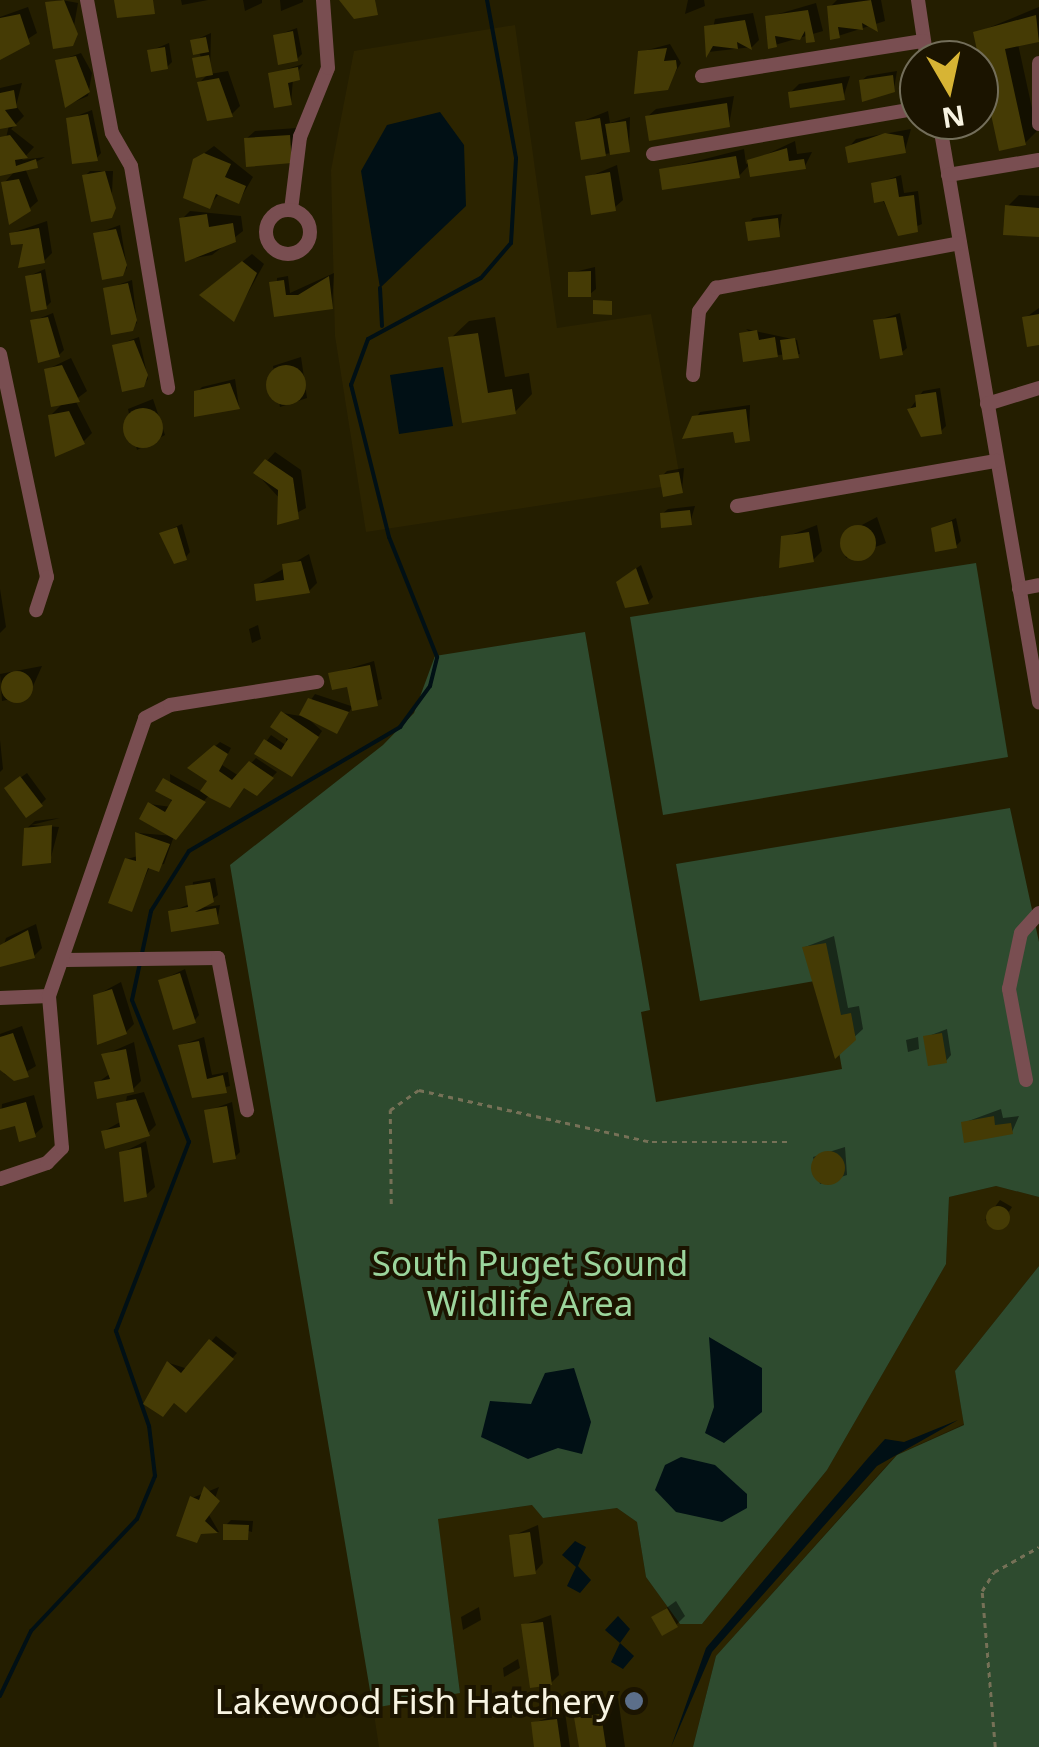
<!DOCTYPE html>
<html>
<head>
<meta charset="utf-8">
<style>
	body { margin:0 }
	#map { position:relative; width:1039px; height:1747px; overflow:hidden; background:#241e00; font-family:"Noto Sans",sans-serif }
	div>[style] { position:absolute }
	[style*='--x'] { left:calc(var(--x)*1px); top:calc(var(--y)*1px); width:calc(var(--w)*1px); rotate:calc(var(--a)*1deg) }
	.built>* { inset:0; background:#2c2400 }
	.green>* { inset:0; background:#2e4b2f }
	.water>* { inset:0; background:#011015 }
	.shadow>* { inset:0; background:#0007 }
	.stream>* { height:4px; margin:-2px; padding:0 2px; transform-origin:2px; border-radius:2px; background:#011015 }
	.building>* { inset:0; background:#453b05 }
	.round { border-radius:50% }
	.path>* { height:2.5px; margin-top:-1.25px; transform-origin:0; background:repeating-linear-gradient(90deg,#767157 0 5px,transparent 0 10px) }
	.minor>* { height:14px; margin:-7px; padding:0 7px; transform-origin:7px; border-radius:7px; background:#794e51 }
	.minor>.ring { margin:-7px; padding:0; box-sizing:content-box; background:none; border:14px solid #794e51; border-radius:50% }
	.dots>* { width:28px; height:28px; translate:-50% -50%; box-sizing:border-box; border:5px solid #1b1400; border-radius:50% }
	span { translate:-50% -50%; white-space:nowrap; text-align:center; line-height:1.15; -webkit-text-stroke:8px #1b1400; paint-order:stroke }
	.park-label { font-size:35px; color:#9bd59c }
	.poi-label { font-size:35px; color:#f8f4e2 }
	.right { translate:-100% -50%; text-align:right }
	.north { position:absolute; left:899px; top:40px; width:100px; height:100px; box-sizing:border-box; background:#1b1400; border:2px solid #736e5a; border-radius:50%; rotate:171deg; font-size:28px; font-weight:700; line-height:40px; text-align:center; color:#f8f4e2 }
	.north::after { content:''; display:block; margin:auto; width:35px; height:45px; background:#d7b434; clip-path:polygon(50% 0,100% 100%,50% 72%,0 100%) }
</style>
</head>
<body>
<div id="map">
	<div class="built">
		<i style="clip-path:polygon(515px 25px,557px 328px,651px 314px,681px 484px,366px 532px,335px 336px,331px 170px,354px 51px)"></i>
		<i style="clip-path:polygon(996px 1186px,1039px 1197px,1039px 1266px,955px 1371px,964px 1424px,896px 1455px,716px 1656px,693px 1747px,379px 1747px,373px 1708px,460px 1692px,437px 1519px,533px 1505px,543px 1518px,617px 1508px,637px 1522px,646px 1577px,680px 1624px,702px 1624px,827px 1470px,946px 1264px,949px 1197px)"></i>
	</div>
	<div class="green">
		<i style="clip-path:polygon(976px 563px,1008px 757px,663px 815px,630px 617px)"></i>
		<i style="clip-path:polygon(585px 632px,650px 1010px,641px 1012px,656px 1102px,842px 1069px,826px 979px,700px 1001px,676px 864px,1010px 808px,1039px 942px,1039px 1197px,996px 1186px,949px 1197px,946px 1264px,827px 1470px,702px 1624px,680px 1624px,646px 1577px,637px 1522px,617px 1508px,543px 1518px,532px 1505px,438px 1519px,460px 1693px,373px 1708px,230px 865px,383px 745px,414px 713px,435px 656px)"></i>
		<i style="clip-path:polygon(1039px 1266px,1039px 1747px,693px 1747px,716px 1656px,897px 1455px,964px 1425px,955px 1371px)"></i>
	</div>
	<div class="water">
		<i style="clip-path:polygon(440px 112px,464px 145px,466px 206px,380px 288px,361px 171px,387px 125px)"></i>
		<i style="clip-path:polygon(443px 367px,453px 426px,399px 434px,390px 375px)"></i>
		<i style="clip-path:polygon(709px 1337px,762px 1368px,762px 1412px,724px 1443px,705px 1433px,714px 1407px)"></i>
		<i style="clip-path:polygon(574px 1368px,591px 1422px,582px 1454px,558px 1448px,528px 1459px,481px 1437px,490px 1401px,531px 1404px,545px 1373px)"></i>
		<i style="clip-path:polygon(958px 1420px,877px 1466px,712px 1652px,671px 1747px,706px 1648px,868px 1458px,885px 1439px,904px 1442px)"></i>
		<i style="clip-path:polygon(681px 1457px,715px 1465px,747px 1494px,747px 1508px,722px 1522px,676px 1512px,655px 1490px,665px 1465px)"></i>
		<i style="clip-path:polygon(575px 1541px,586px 1547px,578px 1566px,591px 1580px,580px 1593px,567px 1586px,576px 1567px,562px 1555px)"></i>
		<i style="clip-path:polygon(618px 1616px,630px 1629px,620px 1643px,634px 1656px,623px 1669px,611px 1662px,620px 1643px,605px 1630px)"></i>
	</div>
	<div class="shadow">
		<i style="clip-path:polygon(62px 0,78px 3px,71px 43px,48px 3px)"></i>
		<i style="clip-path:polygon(181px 0,208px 0,182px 5px)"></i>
		<i style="clip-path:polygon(243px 0,262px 0,262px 3px,245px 11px)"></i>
		<i style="clip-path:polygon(280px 0,303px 0,303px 2px,281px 11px)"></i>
		<i style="clip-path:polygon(688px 0,704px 0,705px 6px,685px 14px)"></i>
		<i style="clip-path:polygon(837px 0,881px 0,885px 21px,838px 36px,830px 7px)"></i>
		<i style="clip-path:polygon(816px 3px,823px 31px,775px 45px,768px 17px)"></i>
		<i style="clip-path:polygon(28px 7px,37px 33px,0 57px,0 17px)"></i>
		<i style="clip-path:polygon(1039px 7px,1039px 40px,1018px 44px,1037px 131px,1025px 143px,976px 33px)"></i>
		<i style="clip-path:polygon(753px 13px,759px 40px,752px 47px,708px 52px,715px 19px)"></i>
		<i style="clip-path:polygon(297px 28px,302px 54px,297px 59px,275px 36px)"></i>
		<i style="clip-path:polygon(211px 33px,210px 74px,228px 71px,240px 106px,232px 114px,199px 83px,209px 73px,193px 41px)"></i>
		<i style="clip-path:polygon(169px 43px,172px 62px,167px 67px,150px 51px)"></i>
		<i style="clip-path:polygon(670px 44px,681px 63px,666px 87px,640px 52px)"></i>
		<i style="clip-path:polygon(81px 53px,92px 73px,88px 96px,67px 105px,58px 61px)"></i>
		<i style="clip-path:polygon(303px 64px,293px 79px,291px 103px,271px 74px)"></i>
		<i style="clip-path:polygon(897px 71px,894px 89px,861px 81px,867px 76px)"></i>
		<i style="clip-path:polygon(850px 76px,843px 98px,790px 93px,799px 84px)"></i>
		<i style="clip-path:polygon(22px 83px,16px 106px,24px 116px,11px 129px,34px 147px,22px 160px,45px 157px,25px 168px,38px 201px,29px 209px,4px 183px,16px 170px,0 164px,9px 125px,0 127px,0 88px)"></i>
		<i style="clip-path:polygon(734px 96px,729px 125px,647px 117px,656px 109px)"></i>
		<i style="clip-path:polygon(92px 110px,101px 153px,96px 159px,69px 119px)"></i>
		<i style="clip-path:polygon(608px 111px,610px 123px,630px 117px,629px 150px,605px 154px,578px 123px)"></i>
		<i style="clip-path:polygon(297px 128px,291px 161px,246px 139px,255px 131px)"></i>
		<i style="clip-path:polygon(911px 129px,905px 150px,848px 148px,856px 139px)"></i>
		<i style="clip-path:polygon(795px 141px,797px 154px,812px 152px,805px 166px,750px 164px,739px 176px,662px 170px,744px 149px,746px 164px)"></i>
		<i style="clip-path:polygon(214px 146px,253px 177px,239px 201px,220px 193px,209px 206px,195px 160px)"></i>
		<i style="clip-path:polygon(617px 165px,623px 200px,614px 208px,588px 177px)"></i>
		<i style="clip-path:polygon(90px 171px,113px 171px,111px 216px,85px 176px)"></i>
		<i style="clip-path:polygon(901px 175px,904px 193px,918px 191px,922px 224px,900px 233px,874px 184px)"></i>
		<i style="clip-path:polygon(1019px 195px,1039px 196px,1039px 235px,1008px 206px)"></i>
		<i style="clip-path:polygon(190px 211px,241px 216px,243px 231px,212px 255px,188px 259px,182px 219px)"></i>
		<i style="clip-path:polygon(782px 214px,779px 234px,748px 223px,753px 218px)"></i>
		<i style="clip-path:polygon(47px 221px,52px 253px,44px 261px,12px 233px)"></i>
		<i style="clip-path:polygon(120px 225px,127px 268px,122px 274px,96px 234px)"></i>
		<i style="clip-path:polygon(252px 254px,264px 264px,234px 318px,211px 287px)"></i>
		<i style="clip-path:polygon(595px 267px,596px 289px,590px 294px,570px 273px)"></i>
		<i style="clip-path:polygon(45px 269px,51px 302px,46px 307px,27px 277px)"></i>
		<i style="clip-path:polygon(334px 273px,332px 307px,276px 314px,277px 278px,288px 276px,290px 293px)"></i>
		<i style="clip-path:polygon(132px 280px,137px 323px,132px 328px,106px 289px)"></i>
		<i style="clip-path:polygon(1039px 308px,1039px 342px,1025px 318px)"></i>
		<i style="clip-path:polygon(53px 313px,64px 350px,59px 355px,33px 321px)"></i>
		<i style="clip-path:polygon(900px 313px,907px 348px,901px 353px,876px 321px)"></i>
		<i style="clip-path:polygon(495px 317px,505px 377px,529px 373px,532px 394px,515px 412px,464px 420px,451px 338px,469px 321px)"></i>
		<i style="clip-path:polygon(746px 329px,797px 340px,800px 354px,776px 355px)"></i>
		<i style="clip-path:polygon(139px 337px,148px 379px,143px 385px,114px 346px)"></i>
		<i style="clip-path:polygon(301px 357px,307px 398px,280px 407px,273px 366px)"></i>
		<i style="clip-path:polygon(71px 358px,87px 391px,75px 400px,92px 433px,84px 441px,50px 416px,64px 402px,46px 370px)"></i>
		<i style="clip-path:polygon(235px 379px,239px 407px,197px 392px,202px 387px)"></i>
		<i style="clip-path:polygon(940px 388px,946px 426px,941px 431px,910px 409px,923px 391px)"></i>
		<i style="clip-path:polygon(153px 399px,165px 435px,137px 450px,128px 409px)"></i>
		<i style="clip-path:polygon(750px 405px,749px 439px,735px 429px,684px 436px,700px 412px)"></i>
		<i style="clip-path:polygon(275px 452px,301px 470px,306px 508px,279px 522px,283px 502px,256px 473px)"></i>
		<i style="clip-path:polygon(684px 468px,682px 490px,662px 476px,667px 471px)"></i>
		<i style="clip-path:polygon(695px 506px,690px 523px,662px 514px,668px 509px)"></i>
		<i style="clip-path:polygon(877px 517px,886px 543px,846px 558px,841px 536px)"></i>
		<i style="clip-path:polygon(956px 518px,961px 541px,956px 546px,934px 529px)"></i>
		<i style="clip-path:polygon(182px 524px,190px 552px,185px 558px,162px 533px)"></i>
		<i style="clip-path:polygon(817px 525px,822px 551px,813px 560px,783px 538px)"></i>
		<i style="clip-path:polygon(309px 554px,317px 583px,309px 591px,256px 585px)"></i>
		<i style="clip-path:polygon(641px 565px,653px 597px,648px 602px,624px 577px)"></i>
		<i style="clip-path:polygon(0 589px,6px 627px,0 633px)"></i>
		<i style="clip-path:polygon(258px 625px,261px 639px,252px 643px,249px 629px)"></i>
		<i style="clip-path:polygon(374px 661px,382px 699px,351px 709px,337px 731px,304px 715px,322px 731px,297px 769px,258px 753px,271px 735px,287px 746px,283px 713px,300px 716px,315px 694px,354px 707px,349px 684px,331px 674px)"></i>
		<i style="clip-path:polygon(42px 666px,29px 695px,2px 701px,0 674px)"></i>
		<i style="clip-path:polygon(0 740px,3px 769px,0 772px)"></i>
		<i style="clip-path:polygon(220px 742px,231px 748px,222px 765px,239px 776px,256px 758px,277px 772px,257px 793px,245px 785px,210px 794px,174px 836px,164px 864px,150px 866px,131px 909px,127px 859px,138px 856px,138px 833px,174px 836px,150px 804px,171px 807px,170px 774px,202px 792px,210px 780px,191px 768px)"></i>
		<i style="clip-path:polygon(27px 773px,46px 799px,41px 804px,12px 784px)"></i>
		<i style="clip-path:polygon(60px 818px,31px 825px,59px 827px,50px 861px,26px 829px,35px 821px)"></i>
		<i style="clip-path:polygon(215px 878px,218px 895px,199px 908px,220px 905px,217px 922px,170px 912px,190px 904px,193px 882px)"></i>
		<i style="clip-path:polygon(36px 924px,42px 948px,34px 956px,0 957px,6px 938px)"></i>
		<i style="clip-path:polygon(834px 936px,848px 1008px,859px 1006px,863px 1029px,836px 1054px,805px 947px)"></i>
		<i style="clip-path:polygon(185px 969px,199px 1015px,194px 1021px,160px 981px)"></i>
		<i style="clip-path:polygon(121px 982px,134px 1024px,126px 1032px,95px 996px)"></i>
		<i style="clip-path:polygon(22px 1026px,36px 1066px,14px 1079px,4px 1074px,0 1034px)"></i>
		<i style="clip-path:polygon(947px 1029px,951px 1055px,946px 1061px,926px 1037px)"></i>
		<i style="clip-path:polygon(204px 1037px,212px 1075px,228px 1072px,230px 1086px,194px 1095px,181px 1045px)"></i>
		<i style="clip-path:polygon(918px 1037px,919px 1049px,908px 1052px,906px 1040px)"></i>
		<i style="clip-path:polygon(134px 1042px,141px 1081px,133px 1089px,97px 1083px,111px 1073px,104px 1055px)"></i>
		<i style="clip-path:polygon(144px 1092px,156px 1125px,148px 1133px,104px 1131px,122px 1121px,127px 1096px)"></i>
		<i style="clip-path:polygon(34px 1095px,43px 1127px,34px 1135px,17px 1123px,0 1128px,2px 1104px)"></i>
		<i style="clip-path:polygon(232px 1102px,240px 1152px,235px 1157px,207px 1111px)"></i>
		<i style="clip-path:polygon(1001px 1109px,1003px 1118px,1019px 1116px,1012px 1132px,963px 1123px)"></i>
		<i style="clip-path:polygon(146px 1141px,155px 1187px,146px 1195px,121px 1153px)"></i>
		<i style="clip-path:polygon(845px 1147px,847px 1175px,820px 1184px,813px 1157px)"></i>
		<i style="clip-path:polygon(1000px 1200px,1012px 1207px,998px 1229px,985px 1220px)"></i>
		<i style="clip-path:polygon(216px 1336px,237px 1353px,186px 1410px,169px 1363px,188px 1369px)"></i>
		<i style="clip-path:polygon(219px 1487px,209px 1515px,219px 1532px,179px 1534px,192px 1498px)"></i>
		<i style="clip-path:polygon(231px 1520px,253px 1521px,252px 1532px,226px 1525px)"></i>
		<i style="clip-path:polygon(538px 1525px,543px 1563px,535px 1572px,512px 1536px)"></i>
		<i style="clip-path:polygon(676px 1601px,685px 1616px,676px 1625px,654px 1617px)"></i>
		<i style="clip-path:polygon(479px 1607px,481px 1620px,463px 1630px,461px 1617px)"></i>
		<i style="clip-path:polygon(551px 1615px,559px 1675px,551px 1683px,523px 1625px)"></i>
		<i style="clip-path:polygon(518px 1659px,520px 1668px,504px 1677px,503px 1668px)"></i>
		<i style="clip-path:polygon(618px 1698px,625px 1747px,581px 1747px,577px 1718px,595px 1701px)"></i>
		<i style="clip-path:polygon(565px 1712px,570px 1747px,537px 1747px,533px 1723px)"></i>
	</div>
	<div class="stream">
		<i style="--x:380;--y:288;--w:38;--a:87"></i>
		<i style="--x:0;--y:1696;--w:72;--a:-64.5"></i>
		<i style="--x:31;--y:1631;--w:154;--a:-46.6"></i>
		<i style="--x:137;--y:1519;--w:47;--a:-67.3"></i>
		<i style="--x:155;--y:1476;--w:50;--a:-96.8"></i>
		<i style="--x:149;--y:1426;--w:101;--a:-109.2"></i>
		<i style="--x:116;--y:1331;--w:203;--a:-68.9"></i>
		<i style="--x:189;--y:1142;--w:153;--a:-111.9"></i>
		<i style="--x:132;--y:1000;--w:91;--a:-77.9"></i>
		<i style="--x:151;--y:911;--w:71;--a:-57.7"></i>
		<i style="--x:189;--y:851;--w:245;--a:-30.4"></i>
		<i style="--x:400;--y:727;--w:51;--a:-53.8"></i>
		<i style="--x:430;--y:686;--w:30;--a:-76"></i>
		<i style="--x:437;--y:657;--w:129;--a:-111.8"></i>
		<i style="--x:389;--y:537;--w:157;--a:-104"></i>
		<i style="--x:351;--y:385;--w:49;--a:-69.7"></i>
		<i style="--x:368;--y:339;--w:128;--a:-28.4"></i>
		<i style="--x:481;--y:278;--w:46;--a:-49.4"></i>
		<i style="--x:511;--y:243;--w:85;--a:-86.6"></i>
		<i style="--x:516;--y:158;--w:161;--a:-100.4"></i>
	</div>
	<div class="building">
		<i style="clip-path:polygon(64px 0,78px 34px,73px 46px,53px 49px,45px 2px)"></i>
		<i style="clip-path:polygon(114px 0,153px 0,155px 14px,117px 18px)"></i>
		<i style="clip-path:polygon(339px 0,375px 0,378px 15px,354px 19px)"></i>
		<i style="clip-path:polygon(871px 0,878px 32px,862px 23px,863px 30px,838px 27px,840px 38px,830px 40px,827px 6px)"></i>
		<i style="clip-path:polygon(808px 10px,815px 42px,806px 43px,805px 31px,800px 40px,775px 36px,777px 47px,768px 49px,765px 16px)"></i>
		<i style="clip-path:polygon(20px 14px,30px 44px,0 60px,0 18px)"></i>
		<i style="clip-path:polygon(1036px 15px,1039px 42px,1005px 49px,1026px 145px,999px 151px,973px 32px)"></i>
		<i style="clip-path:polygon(745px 20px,752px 50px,737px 42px,738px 49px,713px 46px,706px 58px,704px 26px)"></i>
		<i style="clip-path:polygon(293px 31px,298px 61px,278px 65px,273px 35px)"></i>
		<i style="clip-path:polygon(206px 37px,209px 52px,193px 55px,190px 40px)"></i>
		<i style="clip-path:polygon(165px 47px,168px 69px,151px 72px,147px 50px)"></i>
		<i style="clip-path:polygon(667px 48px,664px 61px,676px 60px,677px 68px,668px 90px,634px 94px,638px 51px)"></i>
		<i style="clip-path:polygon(209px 55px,213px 75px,196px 78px,192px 58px)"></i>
		<i style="clip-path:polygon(76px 56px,90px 92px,65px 108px,55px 60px)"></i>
		<i style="clip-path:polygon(298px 67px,300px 80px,288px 83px,292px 105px,274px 108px,268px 73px)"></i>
		<i style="clip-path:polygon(893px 75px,895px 92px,862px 102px,859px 80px)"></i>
		<i style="clip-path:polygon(219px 78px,233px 117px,207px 121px,197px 82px)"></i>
		<i style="clip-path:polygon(842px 83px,845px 100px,790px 108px,788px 92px)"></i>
		<i style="clip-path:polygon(14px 90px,17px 108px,5px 110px,17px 126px,0 129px,0 93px)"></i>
		<i style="clip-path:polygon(727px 103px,730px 127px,649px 141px,645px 116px)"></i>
		<i style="clip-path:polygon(88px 114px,98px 161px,72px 164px,66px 118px)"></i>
		<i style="clip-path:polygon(600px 118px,606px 156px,581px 160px,575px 122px)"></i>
		<i style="clip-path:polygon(626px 121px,630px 152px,610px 155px,605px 124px)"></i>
		<i style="clip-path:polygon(885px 133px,903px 136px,906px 153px,848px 163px,845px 147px)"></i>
		<i style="clip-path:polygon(10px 135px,28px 158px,15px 160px,16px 166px,36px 159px,38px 168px,0 176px,0 137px)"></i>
		<i style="clip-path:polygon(290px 135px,292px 163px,246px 167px,244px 138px)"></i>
		<i style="clip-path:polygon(787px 148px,789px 161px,804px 159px,806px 169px,750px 177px,747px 160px)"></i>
		<i style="clip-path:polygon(204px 153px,231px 164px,225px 177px,246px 186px,239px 204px,216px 194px,210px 209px,183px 198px,193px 159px)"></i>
		<i style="clip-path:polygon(736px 156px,740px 178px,662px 190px,659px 169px)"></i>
		<i style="clip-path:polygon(105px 171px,116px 208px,112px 218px,91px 222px,82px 175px)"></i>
		<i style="clip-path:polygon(610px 172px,616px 211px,591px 215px,585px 176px)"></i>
		<i style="clip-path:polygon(896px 178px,899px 197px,914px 195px,918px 232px,898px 236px,884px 201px,874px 203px,871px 183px)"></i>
		<i style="clip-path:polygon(19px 179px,31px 211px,9px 225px,1px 182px)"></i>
		<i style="clip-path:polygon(1005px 205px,1039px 208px,1039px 237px,1003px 235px)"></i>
		<i style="clip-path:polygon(207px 214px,209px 227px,233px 223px,236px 242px,185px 262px,179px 218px)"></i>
		<i style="clip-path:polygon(778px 218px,780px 237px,748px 241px,745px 222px)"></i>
		<i style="clip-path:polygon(39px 228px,45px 263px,18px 268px,23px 244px,11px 245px,9px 233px)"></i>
		<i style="clip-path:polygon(116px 229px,127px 265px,123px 276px,102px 280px,93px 233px)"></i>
		<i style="clip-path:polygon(242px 261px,257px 273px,234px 322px,199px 295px)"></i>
		<i style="clip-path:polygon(591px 271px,591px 297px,568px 297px,568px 272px)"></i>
		<i style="clip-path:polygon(41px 273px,47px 309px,31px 312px,25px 276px)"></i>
		<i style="clip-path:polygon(329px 276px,333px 309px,274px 317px,269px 282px,284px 280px,286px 295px,298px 295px)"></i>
		<i style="clip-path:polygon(128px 283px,137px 320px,133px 331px,111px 335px,103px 288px)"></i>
		<i style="clip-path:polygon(593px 300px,612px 301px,612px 315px,593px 314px)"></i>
		<i style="clip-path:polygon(1039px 314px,1039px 345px,1027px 347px,1022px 317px)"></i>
		<i style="clip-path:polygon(48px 317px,60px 357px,38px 363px,30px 320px)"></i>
		<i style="clip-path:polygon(896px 317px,903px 355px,880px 359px,873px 320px)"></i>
		<i style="clip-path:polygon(757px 330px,759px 340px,775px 337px,778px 357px,743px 362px,739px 333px)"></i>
		<i style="clip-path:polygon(478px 333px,488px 393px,512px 389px,516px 414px,462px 423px,448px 337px)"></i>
		<i style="clip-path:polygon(795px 338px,799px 358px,783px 360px,780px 340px)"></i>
		<i style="clip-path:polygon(134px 340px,148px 375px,144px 387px,122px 392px,112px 345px)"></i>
		<i class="round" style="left:266px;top:365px;width:40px;height:40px"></i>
		<i style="clip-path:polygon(62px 365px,80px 402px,51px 407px,44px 369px)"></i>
		<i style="clip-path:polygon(230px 383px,240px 409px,194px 417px,194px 391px)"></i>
		<i style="clip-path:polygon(936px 392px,942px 434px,921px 437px,907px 409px,916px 407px,915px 395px)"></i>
		<i class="round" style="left:123px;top:408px;width:40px;height:40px"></i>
		<i style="clip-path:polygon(746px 409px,750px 441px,735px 443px,733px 432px,682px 439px,692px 416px)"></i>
		<i style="clip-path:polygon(69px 411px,85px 444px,55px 457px,48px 415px)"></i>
		<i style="clip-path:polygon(265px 459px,293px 478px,299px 519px,277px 525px,278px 490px,253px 473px)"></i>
		<i style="clip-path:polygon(679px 472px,683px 493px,663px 497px,659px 475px)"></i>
		<i style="clip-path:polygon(690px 510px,692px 525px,661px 528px,660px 513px)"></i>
		<i style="clip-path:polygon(952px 521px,957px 548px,935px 552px,931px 528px)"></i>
		<i class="round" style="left:840px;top:525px;width:36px;height:36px"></i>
		<i style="clip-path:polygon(177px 527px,187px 560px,174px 564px,159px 533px)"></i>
		<i style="clip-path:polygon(809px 532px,814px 562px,779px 568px,781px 536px)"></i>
		<i style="clip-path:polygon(301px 561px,310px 593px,256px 601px,254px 584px,284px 580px,282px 564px)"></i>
		<i style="clip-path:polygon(636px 568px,649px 604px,625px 608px,616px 582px)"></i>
		<i style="clip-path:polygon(370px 665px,378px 706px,352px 711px,347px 687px,332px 690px,328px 673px)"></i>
		<i class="round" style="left:1px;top:671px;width:32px;height:32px"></i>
		<i style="clip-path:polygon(308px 698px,349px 712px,337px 734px,299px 715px)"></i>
		<i style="clip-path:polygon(281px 711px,319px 737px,292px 777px,254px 754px,264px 739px,281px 750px,288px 739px,270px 727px)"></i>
		<i style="clip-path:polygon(214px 745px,228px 754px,219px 771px,232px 780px,249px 761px,274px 778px,257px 796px,244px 788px,230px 808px,210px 798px,200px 791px,207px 781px,187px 768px)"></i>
		<i style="clip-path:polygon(20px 776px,43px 806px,26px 818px,4px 788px)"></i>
		<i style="clip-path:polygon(163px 778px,206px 802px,176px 840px,139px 819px,148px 802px,165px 812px,172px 800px,155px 791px)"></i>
		<i style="clip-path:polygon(52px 825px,51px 863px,22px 866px,24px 828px)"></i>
		<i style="clip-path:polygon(135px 832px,170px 844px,159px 872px,148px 868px,132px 912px,108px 903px,125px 858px,136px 861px)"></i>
		<i style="clip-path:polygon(210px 882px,214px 902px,195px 912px,216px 908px,219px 924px,171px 932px,168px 911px,188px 907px,185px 886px)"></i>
		<i style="clip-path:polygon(28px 930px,35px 958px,0 967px,0 945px)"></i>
		<i style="clip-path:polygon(826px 943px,841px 1015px,851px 1013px,856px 1040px,835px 1059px,802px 947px)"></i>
		<i style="clip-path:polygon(180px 973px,196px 1023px,173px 1030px,158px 980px)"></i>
		<i style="clip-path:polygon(112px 989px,127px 1034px,97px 1045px,93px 995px)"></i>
		<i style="clip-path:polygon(13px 1033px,29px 1077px,14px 1081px,0 1070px,0 1037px)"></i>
		<i style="clip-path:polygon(942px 1033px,947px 1063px,928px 1066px,923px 1036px)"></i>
		<i style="clip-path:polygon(199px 1041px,207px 1079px,223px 1075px,227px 1093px,192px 1098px,178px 1045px)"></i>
		<i style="clip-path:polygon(126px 1049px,134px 1092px,97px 1099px,94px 1082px,110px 1079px,101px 1054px)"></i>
		<i style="clip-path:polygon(136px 1099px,150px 1136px,105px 1149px,101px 1131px,120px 1127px,116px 1103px)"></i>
		<i style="clip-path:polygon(26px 1102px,36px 1137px,19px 1142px,15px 1126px,0 1130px,0 1109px)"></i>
		<i style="clip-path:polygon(227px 1106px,236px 1159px,213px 1163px,204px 1110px)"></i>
		<i style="clip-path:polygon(994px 1116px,995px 1125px,1011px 1123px,1013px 1134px,964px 1143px,961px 1122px)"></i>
		<i style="clip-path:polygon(141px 1147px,147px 1197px,124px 1202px,119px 1152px)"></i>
		<i class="round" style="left:811px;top:1151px;width:34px;height:34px"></i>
		<i class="round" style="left:986px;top:1206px;width:24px;height:24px"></i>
		<i style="clip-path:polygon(209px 1339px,234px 1359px,186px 1413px,174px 1403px,163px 1417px,143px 1404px,167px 1361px,181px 1373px)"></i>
		<i style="clip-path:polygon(204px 1486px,220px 1501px,205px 1521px,218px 1533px,201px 1534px,197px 1543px,176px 1536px,190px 1496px,199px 1500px)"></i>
		<i style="clip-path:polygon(223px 1524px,249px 1525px,248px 1540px,223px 1540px)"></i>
		<i style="clip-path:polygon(530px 1532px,536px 1574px,514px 1577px,509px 1535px)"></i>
		<i style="clip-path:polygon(667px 1608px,678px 1627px,662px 1636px,651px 1617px)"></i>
		<i style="clip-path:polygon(543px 1622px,552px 1685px,530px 1688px,521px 1624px)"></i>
		<i style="clip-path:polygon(601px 1714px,606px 1747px,579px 1747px,574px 1717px)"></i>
		<i style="clip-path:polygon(557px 1719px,561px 1747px,534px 1747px,531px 1722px)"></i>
	</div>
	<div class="path">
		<i style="--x:391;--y:1204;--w:94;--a:-90.6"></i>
		<i style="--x:390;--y:1110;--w:35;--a:-35"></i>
		<i style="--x:419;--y:1090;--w:239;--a:12.6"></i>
		<i style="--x:652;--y:1142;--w:140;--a:0"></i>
		<i style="--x:995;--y:1747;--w:157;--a:-94.8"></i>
		<i style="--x:982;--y:1591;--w:22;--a:-58"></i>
		<i style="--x:994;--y:1572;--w:51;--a:-29.1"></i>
	</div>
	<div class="minor">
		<i style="--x:87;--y:0;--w:135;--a:79.4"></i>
		<i style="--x:112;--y:133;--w:38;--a:60"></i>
		<i style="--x:131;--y:166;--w:225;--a:80.5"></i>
		<i style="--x:918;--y:0;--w:61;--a:81.5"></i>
		<i style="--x:1039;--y:63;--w:61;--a:90"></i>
		<i style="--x:702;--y:76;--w:224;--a:-9"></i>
		<i style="--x:939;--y:120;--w:591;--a:80.25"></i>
		<i style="--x:653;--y:154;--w:270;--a:-9.8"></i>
		<i style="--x:948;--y:175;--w:92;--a:-9.4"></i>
		<i style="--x:291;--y:210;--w:74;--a:-83"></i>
		<i style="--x:300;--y:137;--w:74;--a:-67.9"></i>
		<i style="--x:328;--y:68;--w:68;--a:-94.2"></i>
		<i class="ring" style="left:266px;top:210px;width:30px;height:30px"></i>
		<i style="--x:0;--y:354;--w:228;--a:78.1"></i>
		<i style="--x:47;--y:577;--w:35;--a:108"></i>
		<i style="--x:693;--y:375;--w:64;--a:-84.6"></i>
		<i style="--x:699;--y:311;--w:29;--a:-54"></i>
		<i style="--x:716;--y:288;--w:248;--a:-10.4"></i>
		<i style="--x:987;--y:404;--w:54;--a:-17.1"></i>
		<i style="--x:737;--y:506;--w:263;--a:-9.9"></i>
		<i style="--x:1019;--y:589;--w:20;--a:-11"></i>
		<i style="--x:66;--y:960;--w:152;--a:-0.8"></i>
		<i style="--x:218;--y:958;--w:155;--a:79.2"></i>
		<i style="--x:49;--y:996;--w:294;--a:-70.9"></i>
		<i style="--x:145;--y:718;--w:28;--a:-27"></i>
		<i style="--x:170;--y:705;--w:149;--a:-8.9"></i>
		<i style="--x:0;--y:998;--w:49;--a:-2.3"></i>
		<i style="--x:1026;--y:1080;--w:93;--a:-100.6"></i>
		<i style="--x:1009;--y:989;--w:57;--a:-77.9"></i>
		<i style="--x:1021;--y:933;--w:27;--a:-48"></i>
		<i style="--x:0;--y:1179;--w:50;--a:-18.8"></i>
		<i style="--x:47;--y:1163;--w:21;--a:-45"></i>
		<i style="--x:62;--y:1148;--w:153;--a:-94.9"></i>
	</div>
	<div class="dots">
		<i style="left:634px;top:1701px;background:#5c6f8a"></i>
	</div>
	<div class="park-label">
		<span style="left:530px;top:1283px">South Puget Sound<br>Wildlife Area</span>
	</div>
	<div class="poi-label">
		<span class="right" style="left:614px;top:1701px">Lakewood Fish Hatchery</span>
	</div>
	<div class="north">N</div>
</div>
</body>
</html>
